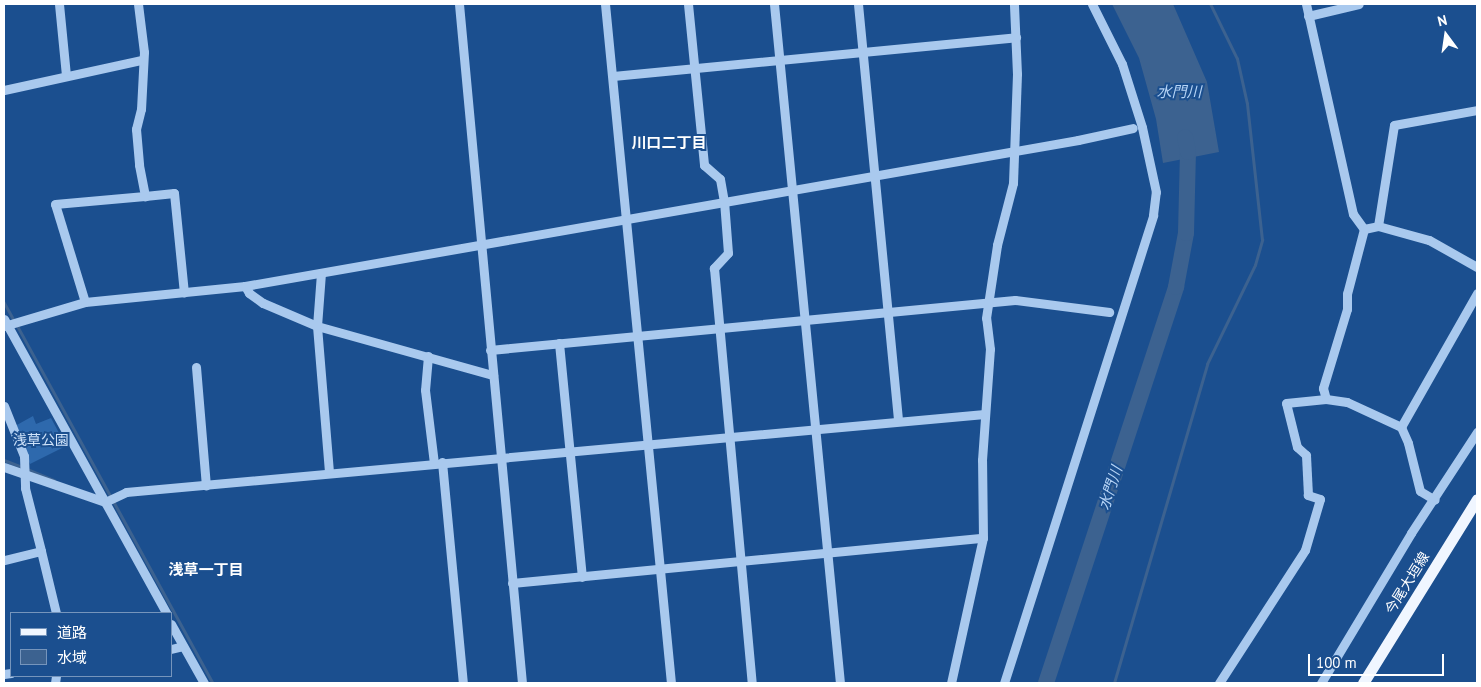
<!DOCTYPE html>
<html>
<head>
<meta charset="utf-8">
<style>
	body { margin:0 }
	#map { position:relative; width:1481px; height:687px; overflow:hidden; background:#1b4f8f; font-family:"PT Sans","Noto Sans JP",sans-serif }
	div>[style] { position:absolute }
	[style*='--x'] { left:calc(var(--x)*1px); top:calc(var(--y)*1px); width:calc(var(--w)*1px); rotate:calc(var(--a)*1deg) }
	.green>* { inset:0; background:#2e69ad }
	.water>* { inset:0; background:#3c6290 }
	.stream>* { height:2.5px; margin:-1.25px; padding:0 1.25px; transform-origin:1.25px; border-radius:1.25px; background:#3c6290 }
	.river>* { height:16px; margin:-8px; padding:0 8px; transform-origin:8px; border-radius:8px; background:#3c6290 }
	.minor>* { height:9px; margin:-4.5px; padding:0 4.5px; transform-origin:4.5px; border-radius:4.5px; background:#a9c9ee }
	.major>* { height:11px; margin:-5.5px; padding:0 5.5px; transform-origin:5.5px; border-radius:5.5px; background:#f0f6ff }
	span { translate:-50% -50%; white-space:nowrap; text-align:center; line-height:1.15; -webkit-text-stroke:4px #1b4f8f; paint-order:stroke }
	.park-label { font-size:14px; color:#cfe3fa }
	.street-label { font-size:14px; color:#fff }
	.water-label { font-size:15px; color:#b5d3f5; font-style:italic }
	.neighbourhood-label { font-size:15px; color:#fff; font-weight:700 }
	.frame { position:absolute; inset:0; border:5px solid #fff; pointer-events:none }
	.legend { position:absolute; left:10px; top:612px; width:162px; height:65px; box-sizing:border-box; background:#1b4f8f; border:1px solid #7695bc; margin:0; padding:6px 9px; list-style:none; font-size:15px; color:#fff }
	.legend li { display:flex; align-items:center; gap:10px; height:25px }
	.legend b { width:25px; border:1px solid #7695bc }
	.north { position:absolute; left:1421px; top:10px; width:50px; height:50px; -webkit-text-stroke:4px #1b4f8f; paint-order:stroke; rotate:346deg; font-size:14px; font-weight:700; line-height:20px; text-align:center; color:#fff }
	.north::after { content:''; display:block; margin:auto; width:18px; height:22px; background:#fff; clip-path:polygon(50% 0,100% 100%,50% 72%,0 100%) }
	.scale { position:absolute; left:1308px; top:654px; width:136px; height:22px; box-sizing:border-box; border:2px solid #fff; border-top:0; padding-left:6px; font-size:15px; line-height:18px; white-space:nowrap; color:#fff; -webkit-text-stroke:4px #1b4f8f; paint-order:stroke }
</style>
</head>
<body>
<div id="map">
	<div class="green">
		<i style="clip-path:polygon(33px 416px,36px 424px,51px 418px,66px 446px,30px 464px,15px 426px)"></i>
	</div>
	<div class="water">
		<i style="clip-path:polygon(1112px 4px,1173px 4px,1207px 82px,1219px 152px,1163px 163px,1156px 119px,1139px 58px)"></i>
	</div>
	<div class="stream">
		<i style="--x:4;--y:302;--w:21;--a:61"></i>
		<i style="--x:17;--y:325;--w:408;--a:61.3"></i>
		<i style="--x:4;--y:460;--w:19;--a:21"></i>
		<i style="--x:27;--y:469;--w:29;--a:22"></i>
		<i style="--x:1114;--y:683;--w:332;--a:-73.7"></i>
		<i style="--x:1207;--y:364;--w:110;--a:-64.1"></i>
		<i style="--x:1255;--y:265;--w:26;--a:-74"></i>
		<i style="--x:1262;--y:240;--w:137;--a:-96.3"></i>
		<i style="--x:1247;--y:104;--w:46;--a:-102.5"></i>
		<i style="--x:1237;--y:59;--w:61;--a:-116.1"></i>
	</div>
	<div class="river">
		<i style="--x:1046;--y:683;--w:417;--a:-71.8"></i>
		<i style="--x:1176;--y:287;--w:55;--a:-79.5"></i>
		<i style="--x:1186;--y:233;--w:81;--a:-88.6"></i>
		<i style="--x:1188;--y:152;--w:15;--a:-101"></i>
	</div>
	<div class="minor">
		<i style="--x:59;--y:4;--w:72;--a:84.4"></i>
		<i style="--x:138;--y:4;--w:48;--a:82.9"></i>
		<i style="--x:144;--y:52;--w:57;--a:93"></i>
		<i style="--x:141;--y:109;--w:21;--a:104"></i>
		<i style="--x:136;--y:129;--w:36;--a:85"></i>
		<i style="--x:139;--y:165;--w:32;--a:79"></i>
		<i style="--x:145;--y:196;--w:29;--a:-6"></i>
		<i style="--x:174;--y:193;--w:100;--a:84.3"></i>
		<i style="--x:459;--y:4;--w:682;--a:84.7"></i>
		<i style="--x:605;--y:4;--w:682;--a:84.45"></i>
		<i style="--x:688;--y:4;--w:162;--a:84.3"></i>
		<i style="--x:704;--y:165;--w:21;--a:41"></i>
		<i style="--x:720;--y:179;--w:22;--a:80"></i>
		<i style="--x:724;--y:201;--w:52;--a:85.6"></i>
		<i style="--x:728;--y:253;--w:21;--a:133"></i>
		<i style="--x:714;--y:268;--w:417;--a:84.8"></i>
		<i style="--x:774;--y:4;--w:682;--a:84.45"></i>
		<i style="--x:858;--y:4;--w:417;--a:84.5"></i>
		<i style="--x:1306;--y:4;--w:215;--a:77.4"></i>
		<i style="--x:1353;--y:214;--w:19;--a:54"></i>
		<i style="--x:1364;--y:229;--w:67;--a:104.7"></i>
		<i style="--x:1347;--y:294;--w:15;--a:90"></i>
		<i style="--x:1347;--y:309;--w:83;--a:106.9"></i>
		<i style="--x:1323;--y:388;--w:11;--a:75"></i>
		<i style="--x:1308;--y:16;--w:52;--a:-13.2"></i>
		<i style="--x:613;--y:76;--w:405;--a:-5.5"></i>
		<i style="--x:4;--y:90;--w:141;--a:-12.3"></i>
		<i style="--x:1378;--y:226;--w:102;--a:-81"></i>
		<i style="--x:1394;--y:125;--w:84;--a:-10.2"></i>
		<i style="--x:1364;--y:229;--w:14;--a:-12"></i>
		<i style="--x:1378;--y:226;--w:53;--a:15.4"></i>
		<i style="--x:1429;--y:240;--w:55;--a:29.4"></i>
		<i style="--x:321;--y:273;--w:53;--a:94.3"></i>
		<i style="--x:317;--y:326;--w:147;--a:85.3"></i>
		<i style="--x:245;--y:286;--w:8;--a:60"></i>
		<i style="--x:249;--y:293;--w:17;--a:36"></i>
		<i style="--x:263;--y:303;--w:59;--a:23.1"></i>
		<i style="--x:317;--y:326;--w:183;--a:15.6"></i>
		<i style="--x:85;--y:302;--w:102;--a:-107"></i>
		<i style="--x:55;--y:204;--w:90;--a:-5.1"></i>
		<i style="--x:4;--y:319;--w:336;--a:61.1"></i>
		<i style="--x:4;--y:326;--w:84;--a:-16.5"></i>
		<i style="--x:85;--y:302;--w:161;--a:-5.7"></i>
		<i style="--x:245;--y:286;--w:846;--a:-9.94"></i>
		<i style="--x:1078;--y:140;--w:56;--a:-12.3"></i>
		<i style="--x:559;--y:343;--w:235;--a:84.4"></i>
		<i style="--x:490;--y:350;--w:527;--a:-5.44"></i>
		<i style="--x:1015;--y:300;--w:95;--a:7.3"></i>
		<i style="--x:428;--y:356;--w:34;--a:95"></i>
		<i style="--x:425;--y:390;--w:74;--a:83"></i>
		<i style="--x:196;--y:367;--w:119;--a:85.2"></i>
		<i style="--x:4;--y:406;--w:54;--a:68.2"></i>
		<i style="--x:24;--y:456;--w:32;--a:88"></i>
		<i style="--x:25;--y:488;--w:65;--a:75.7"></i>
		<i style="--x:41;--y:551;--w:38;--a:166"></i>
		<i style="--x:1401;--y:427;--w:154;--a:-60.4"></i>
		<i style="--x:442;--y:462;--w:222;--a:84.6"></i>
		<i style="--x:4;--y:467;--w:107;--a:19.1"></i>
		<i style="--x:105;--y:502;--w:23;--a:-25"></i>
		<i style="--x:126;--y:492;--w:862;--a:-5.19"></i>
		<i style="--x:41;--y:551;--w:64;--a:76.4"></i>
		<i style="--x:512;--y:583;--w:473;--a:-5.5"></i>
		<i style="--x:171;--y:624;--w:68;--a:60.8"></i>
		<i style="--x:171;--y:649;--w:12;--a:-14"></i>
		<i style="--x:4;--y:674;--w:7;--a:-8"></i>
		<i style="--x:55;--y:683;--w:7;--a:-82"></i>
		<i style="--x:951;--y:683;--w:148;--a:-77.6"></i>
		<i style="--x:983;--y:538;--w:78;--a:-90.7"></i>
		<i style="--x:982;--y:460;--w:111;--a:-85.9"></i>
		<i style="--x:990;--y:349;--w:31;--a:-97"></i>
		<i style="--x:986;--y:318;--w:74;--a:-81.4"></i>
		<i style="--x:997;--y:245;--w:64;--a:-75.5"></i>
		<i style="--x:1013;--y:183;--w:109;--a:-87.9"></i>
		<i style="--x:1017;--y:74;--w:70;--a:-92.5"></i>
		<i style="--x:1004;--y:683;--w:491;--a:-72.3"></i>
		<i style="--x:1153;--y:215;--w:23;--a:-83"></i>
		<i style="--x:1156;--y:192;--w:66;--a:-102.2"></i>
		<i style="--x:1142;--y:127;--w:66;--a:-107.6"></i>
		<i style="--x:1122;--y:64;--w:67;--a:-116.6"></i>
		<i style="--x:1219;--y:683;--w:158;--a:-57.1"></i>
		<i style="--x:1305;--y:550;--w:53;--a:-73.6"></i>
		<i style="--x:1320;--y:499;--w:13;--a:-162"></i>
		<i style="--x:1308;--y:495;--w:40;--a:-92.9"></i>
		<i style="--x:1306;--y:455;--w:12;--a:-138"></i>
		<i style="--x:1297;--y:447;--w:45;--a:-104"></i>
		<i style="--x:1286;--y:403;--w:40;--a:-5.7"></i>
		<i style="--x:1326;--y:399;--w:21;--a:8"></i>
		<i style="--x:1347;--y:402;--w:60;--a:24.8"></i>
		<i style="--x:1401;--y:427;--w:17;--a:66"></i>
		<i style="--x:1408;--y:443;--w:49;--a:76"></i>
		<i style="--x:1420;--y:491;--w:17;--a:31"></i>
		<i style="--x:1321;--y:683;--w:175;--a:-59"></i>
		<i style="--x:1411;--y:533;--w:121;--a:-56.8"></i>
	</div>
	<div class="major">
		<i style="--x:1363;--y:683;--w:216;--a:-58.2"></i>
	</div>
	<div class="park-label">
		<span style="left:41px;top:440px">浅草公園</span>
	</div>
	<div class="street-label">
		<span style="left:1407px;top:583px;rotate:-58deg">今尾大垣線</span>
	</div>
	<div class="water-label">
		<span style="left:1179px;top:92px">水門川</span>
		<span style="left:1110px;top:488px;rotate:-72deg">水門川</span>
	</div>
	<div class="neighbourhood-label">
		<span style="left:669px;top:143px">川口二丁目</span>
		<span style="left:206px;top:570px">浅草一丁目</span>
	</div>
	<div class="frame"></div>
	<ul class="legend">
	<li><b style="height:6px;background:#f0f6ff"></b>道路</li>
	<li><b style="height:14px;background:#3c6290"></b>水域</li>
	</ul>
	<div class="north">N</div>
	<div class="scale">100 m</div>
</div>
</body>
</html>
